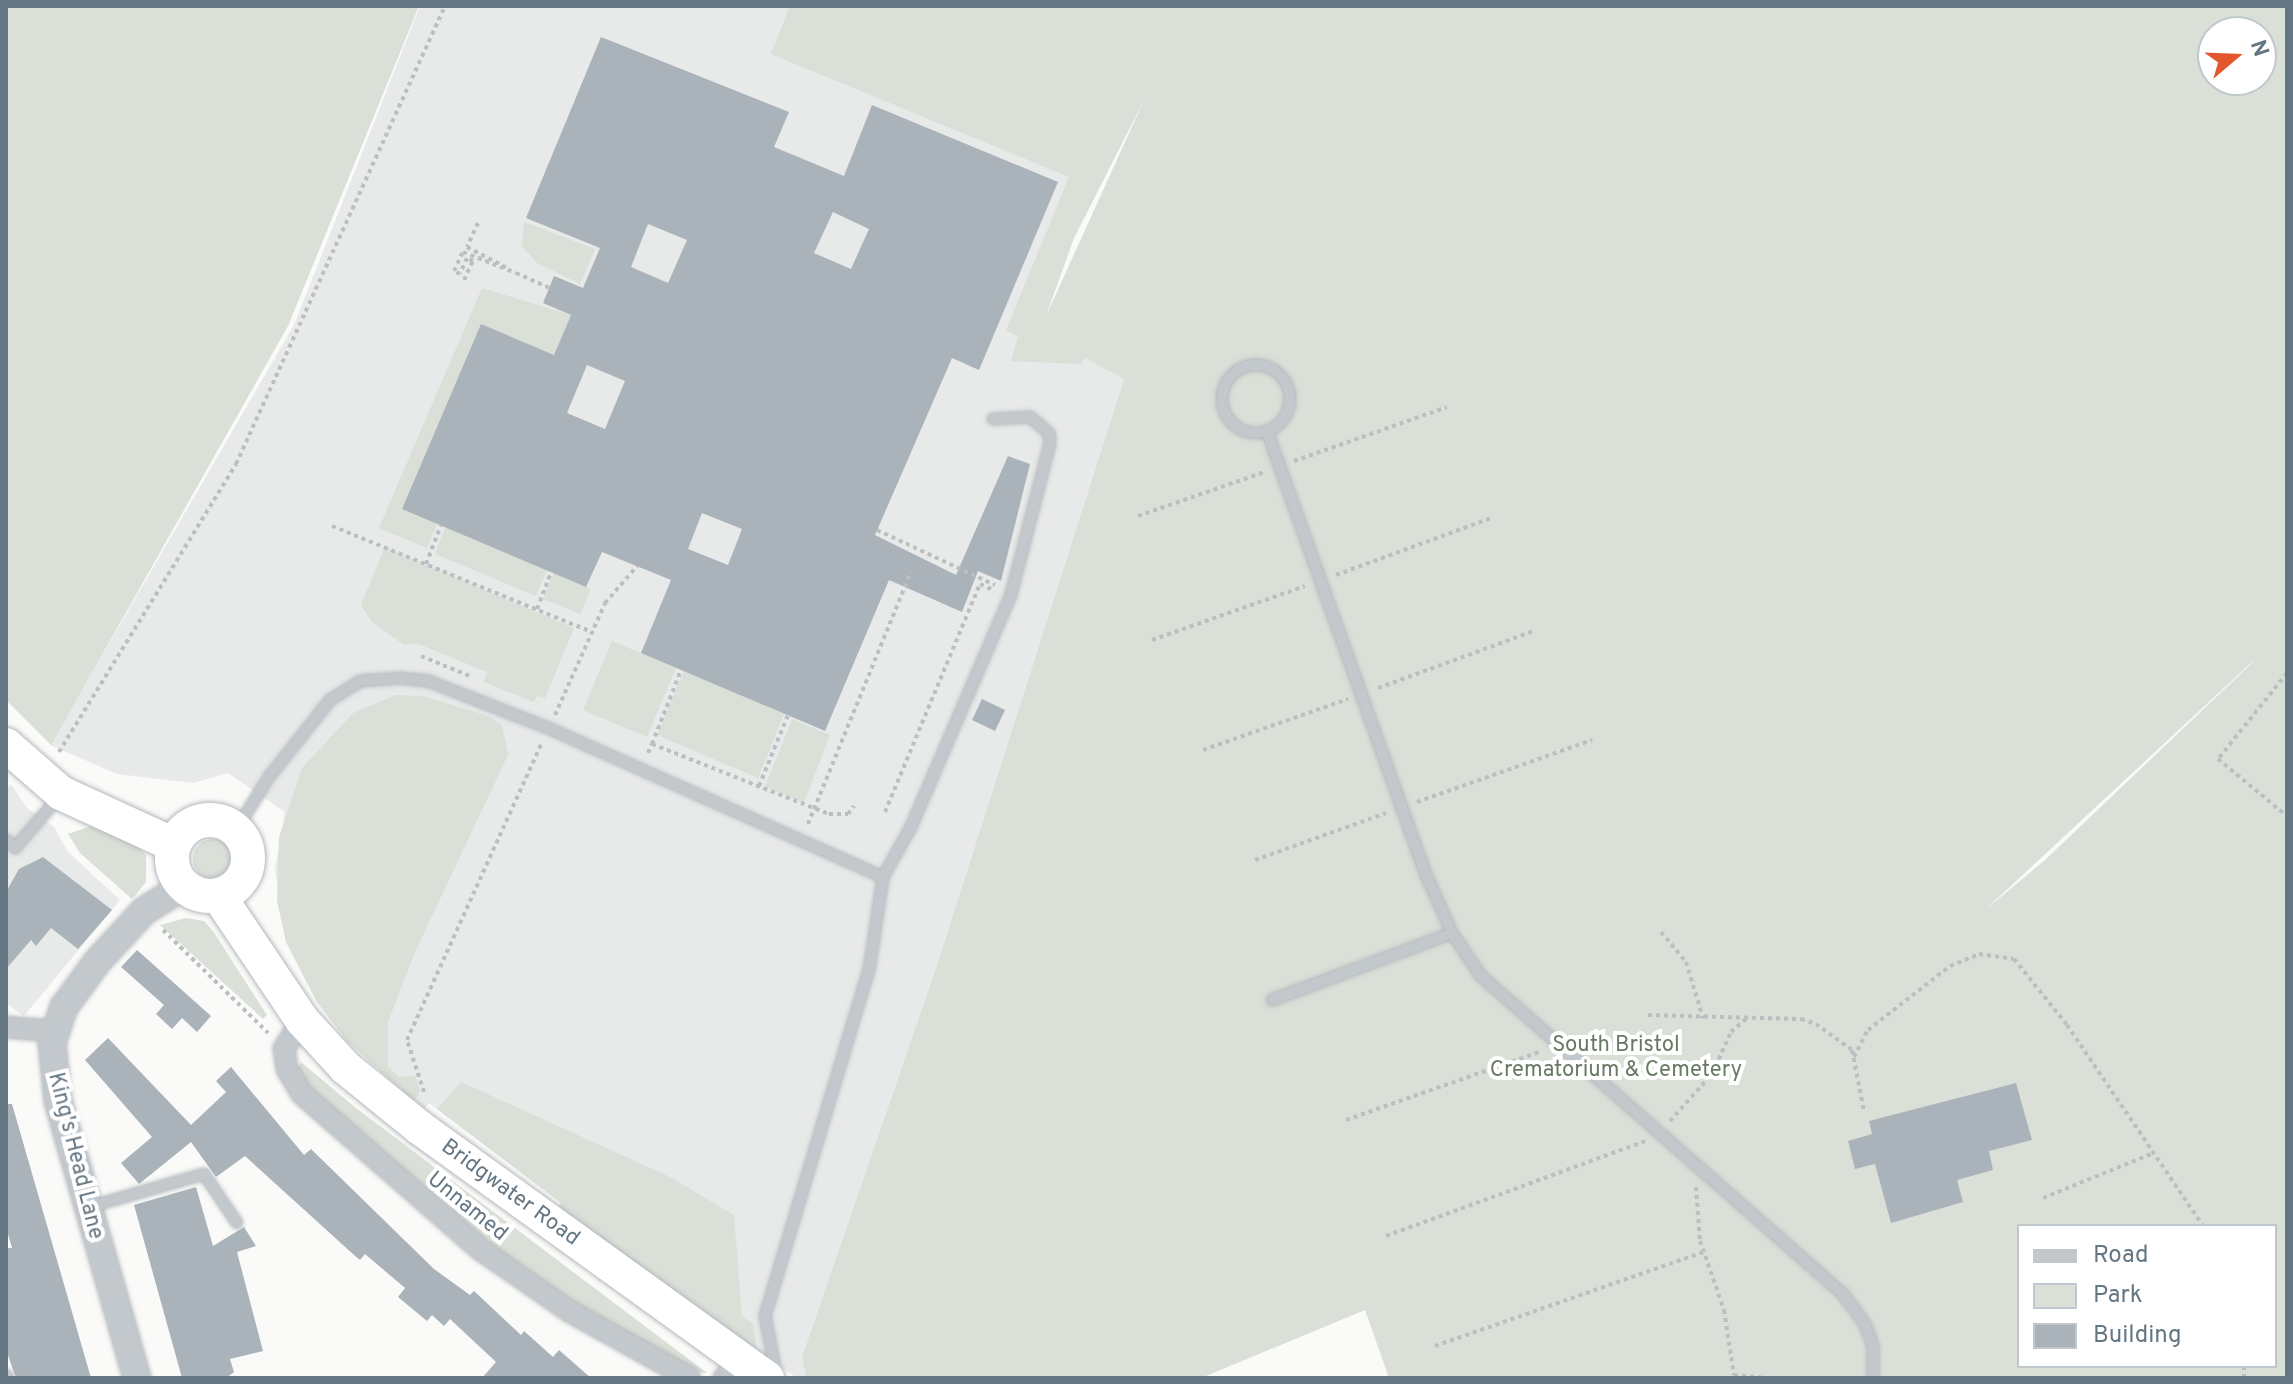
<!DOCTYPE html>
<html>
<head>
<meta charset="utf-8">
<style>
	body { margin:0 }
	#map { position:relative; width:2293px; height:1384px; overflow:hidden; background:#fafaf8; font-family:Overpass,sans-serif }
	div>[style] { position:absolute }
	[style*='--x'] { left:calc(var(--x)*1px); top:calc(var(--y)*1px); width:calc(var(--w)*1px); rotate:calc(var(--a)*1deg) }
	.built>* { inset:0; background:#e8e9e9 }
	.green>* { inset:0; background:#dadfd7 }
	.round { border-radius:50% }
	.building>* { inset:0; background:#aab3b9 }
	.path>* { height:4px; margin-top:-2px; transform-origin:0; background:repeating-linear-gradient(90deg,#bbbfc2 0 4px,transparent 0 8px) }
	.roads { filter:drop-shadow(0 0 2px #b4b9bd) drop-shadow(0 0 2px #b4b9bd) }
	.service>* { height:10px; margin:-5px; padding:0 5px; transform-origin:5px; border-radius:5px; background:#c3c8cc }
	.service>.ring { margin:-5px; padding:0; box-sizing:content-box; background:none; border:10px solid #c3c8cc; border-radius:50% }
	.minor>* { height:20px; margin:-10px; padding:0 10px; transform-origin:10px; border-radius:10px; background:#c3c8cc }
	.tertiary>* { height:26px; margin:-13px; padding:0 13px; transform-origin:13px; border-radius:13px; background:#c3c8cc }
	.trunk>* { height:34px; margin:-17px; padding:0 17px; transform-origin:17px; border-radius:17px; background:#fff }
	.trunk>.ring { margin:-17px; padding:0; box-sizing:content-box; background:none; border:34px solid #fff; border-radius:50% }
	span { translate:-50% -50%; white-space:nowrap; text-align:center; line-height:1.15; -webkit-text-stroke:8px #fff; paint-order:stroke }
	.park-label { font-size:22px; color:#687a64 }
	.street-label { font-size:22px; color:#657683 }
	.frame { position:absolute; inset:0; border:8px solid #657683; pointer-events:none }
	.legend { position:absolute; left:2017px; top:1224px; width:260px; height:144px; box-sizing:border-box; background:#fff; border:2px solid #c1c8cd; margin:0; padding:10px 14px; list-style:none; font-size:24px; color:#657683 }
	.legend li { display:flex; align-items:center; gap:16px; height:40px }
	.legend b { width:40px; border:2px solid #c1c8cd }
	.north { position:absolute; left:2197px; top:16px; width:80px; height:80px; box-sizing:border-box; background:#fff; border:2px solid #c1c8cd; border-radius:50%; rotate:71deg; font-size:22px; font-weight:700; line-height:32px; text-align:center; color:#657683 }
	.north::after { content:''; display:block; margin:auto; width:28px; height:36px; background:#e4572e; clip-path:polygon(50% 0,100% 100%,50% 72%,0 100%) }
</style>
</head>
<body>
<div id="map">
	<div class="built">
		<i style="clip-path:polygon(420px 6px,1125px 6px,1160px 68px,1074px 238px,1039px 332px,1124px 379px,938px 962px,802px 1357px,806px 1378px,797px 1378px,720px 1325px,559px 1207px,561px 1203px,429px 1103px,424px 1109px,348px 1042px,317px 1002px,286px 942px,275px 869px,285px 812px,228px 773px,193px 783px,117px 774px,50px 745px,294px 325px)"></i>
		<i style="clip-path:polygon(11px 784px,27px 808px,54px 827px,68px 852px,120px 900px,24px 1016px,6px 1003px,6px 790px)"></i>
	</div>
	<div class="green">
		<i style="clip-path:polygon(6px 6px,419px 6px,288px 326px,51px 745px,6px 700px)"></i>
		<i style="clip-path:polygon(evenodd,790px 6px,2287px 6px,2287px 1378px,1389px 1378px,1365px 1310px,1201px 1378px,806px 1378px,802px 1357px,938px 962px,1124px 379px,1085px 358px,1081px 364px,1011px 361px,1018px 337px,1006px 330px,1069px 177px,771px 54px,790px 6px,2213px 32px,2261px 32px,2261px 80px,2213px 80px,2213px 32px,790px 6px,1145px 98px,1046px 316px,1074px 238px,1145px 98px,790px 6px,2254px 661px,2045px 860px,1985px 910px,2253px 661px,2254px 661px,790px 6px,2019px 1226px,2275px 1226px,2275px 1366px,2019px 1366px,2019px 1226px)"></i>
		<i style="clip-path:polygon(524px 222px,595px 249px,580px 284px,537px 263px,522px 246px)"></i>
		<i style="clip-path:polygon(482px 288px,571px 315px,554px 355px,481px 324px,437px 524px,427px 548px,379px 528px)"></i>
		<i style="clip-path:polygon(445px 527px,547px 570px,536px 596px,435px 554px)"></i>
		<i style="clip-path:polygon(385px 547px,574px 628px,545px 698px,537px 696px,534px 702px,484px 682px,487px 672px,416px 643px,404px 645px,371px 621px,361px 605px)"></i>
		<i style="clip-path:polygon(554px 573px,591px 589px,580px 614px,543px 599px)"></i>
		<i style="clip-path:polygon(612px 641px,676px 668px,647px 737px,583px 710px)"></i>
		<i style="clip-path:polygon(684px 671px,784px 714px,758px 778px,657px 735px)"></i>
		<i style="clip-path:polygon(396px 695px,423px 696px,488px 716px,502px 725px,508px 755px,415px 952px,388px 1022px,388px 1067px,400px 1077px,415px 1076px,420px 1092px,414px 1101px,348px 1042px,317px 1002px,286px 942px,277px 901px,279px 837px,302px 768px,353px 713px)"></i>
		<i style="clip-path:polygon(792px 719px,830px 735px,804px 803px,765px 787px)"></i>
		<i style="clip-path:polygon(91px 826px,133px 843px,146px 855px,146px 882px,132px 899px,80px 853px,68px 834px)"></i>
		<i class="round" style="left:193px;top:839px;width:40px;height:40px"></i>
		<i style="clip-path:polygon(186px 918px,204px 921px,213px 931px,267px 1015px,263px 1019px,160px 925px)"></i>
		<i style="clip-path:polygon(301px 1062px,356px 1108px,707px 1373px,680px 1371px,481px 1244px,312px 1094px,298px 1068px)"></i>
		<i style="clip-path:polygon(461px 1082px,670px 1177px,734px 1215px,742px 1316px,754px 1325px,756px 1350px,559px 1207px,561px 1203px,437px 1109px)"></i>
	</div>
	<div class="building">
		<i style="clip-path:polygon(evenodd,601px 37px,789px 112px,774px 147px,844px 176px,872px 105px,1058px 182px,979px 370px,952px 358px,875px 535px,956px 575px,1008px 456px,1030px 464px,1001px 581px,978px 571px,962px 612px,889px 580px,825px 731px,641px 653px,671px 580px,602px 552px,586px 587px,402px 509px,481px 324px,554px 355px,571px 315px,543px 303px,554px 276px,583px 288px,600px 248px,526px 218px,601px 37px,833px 212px,869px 229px,851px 269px,814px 253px,833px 212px,601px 37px,648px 224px,687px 240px,668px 283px,631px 267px,648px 224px,601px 37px,587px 365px,625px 381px,605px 429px,567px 413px,587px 365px,601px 37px,702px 513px,742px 529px,728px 565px,688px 549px,702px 513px)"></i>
		<i style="clip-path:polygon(982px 699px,1005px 710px,995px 731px,972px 720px)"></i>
		<i style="clip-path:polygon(43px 857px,112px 910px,78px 949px,51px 928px,36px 946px,31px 940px,6px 969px,6px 892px,19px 869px)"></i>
		<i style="clip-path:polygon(137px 950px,211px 1016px,197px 1032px,182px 1018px,172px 1029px,156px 1014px,164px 1005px,121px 967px)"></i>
		<i style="clip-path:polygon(108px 1038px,191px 1125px,226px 1092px,216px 1081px,231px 1067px,304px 1155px,311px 1149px,434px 1269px,470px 1295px,474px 1291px,521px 1335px,524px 1331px,553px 1357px,559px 1350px,591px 1378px,482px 1378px,496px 1362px,450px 1319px,444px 1326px,432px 1315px,427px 1321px,398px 1297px,405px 1288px,365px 1254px,360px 1260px,354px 1255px,245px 1156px,216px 1177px,191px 1142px,139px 1184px,121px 1163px,152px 1137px,85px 1060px)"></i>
		<i style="clip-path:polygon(2016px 1083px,2032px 1140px,1989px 1151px,1993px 1170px,1957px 1180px,1963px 1202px,1891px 1223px,1875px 1164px,1855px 1169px,1848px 1141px,1872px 1134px,1869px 1121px)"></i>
		<i style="clip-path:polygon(6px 1104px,12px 1104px,91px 1378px,16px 1378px,13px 1370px,6px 1349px,6px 1248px,12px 1248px,6px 1227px)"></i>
		<i style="clip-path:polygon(196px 1187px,213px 1246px,244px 1227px,256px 1246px,237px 1252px,263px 1351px,230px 1359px,234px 1372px,226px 1378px,182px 1378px,134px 1205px)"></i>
	</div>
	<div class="path">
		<i style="--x:478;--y:223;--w:26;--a:115"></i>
		<i style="--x:467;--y:247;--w:47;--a:27.6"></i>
		<i style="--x:516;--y:273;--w:36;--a:24"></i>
		<i style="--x:464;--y:280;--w:21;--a:-65"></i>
		<i style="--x:473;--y:261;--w:7;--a:-153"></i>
		<i style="--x:467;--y:258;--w:17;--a:114"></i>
		<i style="--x:460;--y:274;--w:7;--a:-153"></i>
		<i style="--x:454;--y:271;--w:21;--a:-65"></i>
		<i style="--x:463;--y:252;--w:57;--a:21.6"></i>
		<i style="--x:1294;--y:461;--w:162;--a:-19.4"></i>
		<i style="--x:1138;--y:516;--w:133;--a:-19.2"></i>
		<i style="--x:332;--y:526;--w:281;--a:22.2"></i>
		<i style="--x:877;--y:530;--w:130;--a:25"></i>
		<i style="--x:426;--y:564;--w:42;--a:-69"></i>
		<i style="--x:1336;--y:575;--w:165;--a:-20.2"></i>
		<i style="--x:537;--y:609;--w:40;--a:-69"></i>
		<i style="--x:1152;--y:640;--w:162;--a:-19.4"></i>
		<i style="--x:421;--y:656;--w:55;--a:22.4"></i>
		<i style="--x:2287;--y:673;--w:110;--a:128.7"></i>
		<i style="--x:2218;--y:759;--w:89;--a:39.6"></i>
		<i style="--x:1378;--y:688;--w:166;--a:-20.1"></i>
		<i style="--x:555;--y:715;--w:123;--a:-65.9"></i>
		<i style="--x:605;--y:603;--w:49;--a:-49.1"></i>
		<i style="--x:652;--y:744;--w:79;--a:-68.6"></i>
		<i style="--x:1203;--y:750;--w:154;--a:-19.4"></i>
		<i style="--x:59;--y:752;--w:338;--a:-58.4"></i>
		<i style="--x:236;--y:464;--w:503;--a:-65.47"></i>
		<i style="--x:648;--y:753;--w:10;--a:-66"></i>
		<i style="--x:652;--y:744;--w:190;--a:21.6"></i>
		<i style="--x:829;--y:814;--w:19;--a:0"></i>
		<i style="--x:848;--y:814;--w:10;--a:-53"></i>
		<i style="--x:759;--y:786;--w:77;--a:-67.8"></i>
		<i style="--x:1417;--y:802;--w:186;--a:-19.5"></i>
		<i style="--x:885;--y:812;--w:247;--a:-67.4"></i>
		<i style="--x:980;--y:584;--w:14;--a:25"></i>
		<i style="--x:808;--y:824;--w:273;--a:-67.8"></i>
		<i style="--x:1255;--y:860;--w:139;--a:-19.7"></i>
		<i style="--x:163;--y:930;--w:147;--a:44.4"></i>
		<i style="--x:1661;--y:932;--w:39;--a:50"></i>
		<i style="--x:1686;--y:962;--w:59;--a:73.1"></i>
		<i style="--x:1648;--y:1015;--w:153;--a:1.5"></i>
		<i style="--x:1801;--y:1019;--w:16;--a:18"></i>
		<i style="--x:1816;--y:1024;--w:44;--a:35.8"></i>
		<i style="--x:1852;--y:1050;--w:62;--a:78.9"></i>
		<i style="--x:1854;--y:1057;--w:30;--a:-63"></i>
		<i style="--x:1868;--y:1030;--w:104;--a:-38"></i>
		<i style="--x:1950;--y:966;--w:31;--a:-22"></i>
		<i style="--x:1979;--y:954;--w:35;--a:8"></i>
		<i style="--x:2014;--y:959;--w:85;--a:51.2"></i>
		<i style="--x:2067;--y:1025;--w:243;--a:55.9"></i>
		<i style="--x:424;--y:1092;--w:55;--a:-108.1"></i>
		<i style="--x:407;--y:1040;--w:325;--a:-65.6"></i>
		<i style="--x:1346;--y:1120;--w:208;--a:-19.4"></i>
		<i style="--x:1670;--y:1121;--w:63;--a:-48.2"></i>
		<i style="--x:1712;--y:1074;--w:46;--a:-65.7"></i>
		<i style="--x:1731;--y:1032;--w:20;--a:-41"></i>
		<i style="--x:1696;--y:1187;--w:54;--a:85.8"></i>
		<i style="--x:1700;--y:1241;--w:73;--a:70.8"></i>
		<i style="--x:1724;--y:1310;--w:66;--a:81.3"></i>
		<i style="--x:1734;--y:1375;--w:36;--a:5"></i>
		<i style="--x:2043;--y:1198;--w:119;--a:-22.2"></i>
		<i style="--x:1386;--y:1236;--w:276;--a:-20.1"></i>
		<i style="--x:1435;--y:1346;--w:285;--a:-19.3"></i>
		<i style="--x:2244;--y:1378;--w:12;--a:-90"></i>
	</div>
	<div class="roads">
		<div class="service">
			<i class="ring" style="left:1222px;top:365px;width:58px;height:58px"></i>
			<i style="--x:1267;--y:431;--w:474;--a:70.3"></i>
			<i style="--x:1427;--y:877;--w:61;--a:65.9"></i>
			<i style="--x:1452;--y:933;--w:52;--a:56"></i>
			<i style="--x:1481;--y:976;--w:482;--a:41.3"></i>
			<i style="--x:1843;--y:1294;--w:37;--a:54"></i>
			<i style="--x:1865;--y:1324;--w:23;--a:70"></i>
			<i style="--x:1873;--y:1346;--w:32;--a:90"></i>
			<i style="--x:236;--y:830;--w:62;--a:-58.1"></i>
			<i style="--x:269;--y:777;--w:98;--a:-51.6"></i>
			<i style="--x:330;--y:700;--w:36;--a:-32"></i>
			<i style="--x:360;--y:681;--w:39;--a:-4"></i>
			<i style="--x:399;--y:678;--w:29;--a:6"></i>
			<i style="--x:428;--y:681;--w:129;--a:21.4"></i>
			<i style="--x:548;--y:728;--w:367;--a:24"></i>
			<i style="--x:883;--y:877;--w:57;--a:-60.8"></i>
			<i style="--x:911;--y:827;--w:253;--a:-66.7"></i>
			<i style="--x:1011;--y:595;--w:157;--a:-75.6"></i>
			<i style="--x:1050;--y:443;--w:10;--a:-96"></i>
			<i style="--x:1049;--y:433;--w:25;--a:-140"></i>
			<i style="--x:1030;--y:417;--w:37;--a:177"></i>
			<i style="--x:6;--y:840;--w:12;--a:42"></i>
			<i style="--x:15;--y:848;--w:66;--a:-49.3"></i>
			<i style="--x:1272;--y:1000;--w:192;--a:-20.4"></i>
			<i style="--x:89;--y:1207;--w:120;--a:-16"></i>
			<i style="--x:204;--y:1174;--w:59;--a:56"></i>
			<i style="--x:776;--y:1373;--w:58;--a:-100.9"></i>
			<i style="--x:765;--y:1316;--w:361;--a:-73.3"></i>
			<i style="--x:869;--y:970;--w:94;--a:-81.4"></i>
			<i style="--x:6;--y:1375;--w:4;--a:56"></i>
		</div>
		<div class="minor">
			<i style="--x:302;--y:1020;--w:34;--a:122"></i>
			<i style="--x:284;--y:1049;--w:20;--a:81"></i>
			<i style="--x:287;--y:1069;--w:29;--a:59"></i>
			<i style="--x:302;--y:1094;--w:237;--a:41.1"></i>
			<i style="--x:481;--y:1250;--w:107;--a:34.7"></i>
			<i style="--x:569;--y:1311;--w:138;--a:29"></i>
			<i style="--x:6;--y:1027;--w:48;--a:4.8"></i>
			<i style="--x:724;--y:1378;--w:25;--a:-40"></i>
		</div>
		<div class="tertiary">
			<i style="--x:137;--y:1378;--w:288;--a:-105.9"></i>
			<i style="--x:58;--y:1101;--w:58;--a:-95.9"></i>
			<i style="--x:52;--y:1043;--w:38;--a:-72"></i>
			<i style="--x:64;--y:1007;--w:56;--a:-53.7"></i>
			<i style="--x:97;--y:962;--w:69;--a:-47.3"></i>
			<i style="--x:144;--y:911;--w:47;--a:-32"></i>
		</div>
		<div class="trunk">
			<i style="--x:6;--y:745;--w:73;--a:41.1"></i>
			<i style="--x:61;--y:793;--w:124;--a:24.7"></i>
			<i class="ring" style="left:172px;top:820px;width:42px;height:42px"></i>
			<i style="--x:218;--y:895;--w:151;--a:56.1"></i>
			<i style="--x:302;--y:1020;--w:65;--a:47.5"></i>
			<i style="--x:346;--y:1068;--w:95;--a:39"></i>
			<i style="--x:420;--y:1128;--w:428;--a:35.8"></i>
		</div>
	</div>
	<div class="park-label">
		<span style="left:1616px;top:1058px">South Bristol<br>Crematorium &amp; Cemetery</span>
	</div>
	<div class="street-label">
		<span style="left:75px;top:1156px;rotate:76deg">King's Head Lane</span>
		<span style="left:510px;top:1193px;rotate:36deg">Bridgwater Road</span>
		<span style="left:467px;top:1207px;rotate:39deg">Unnamed</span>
	</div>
	<div class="frame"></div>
	<ul class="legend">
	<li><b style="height:10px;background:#c3c8cc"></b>Road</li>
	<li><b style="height:22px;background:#dadfd7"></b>Park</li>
	<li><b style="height:22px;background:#aab3b9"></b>Building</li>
	</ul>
	<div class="north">N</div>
</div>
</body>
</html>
